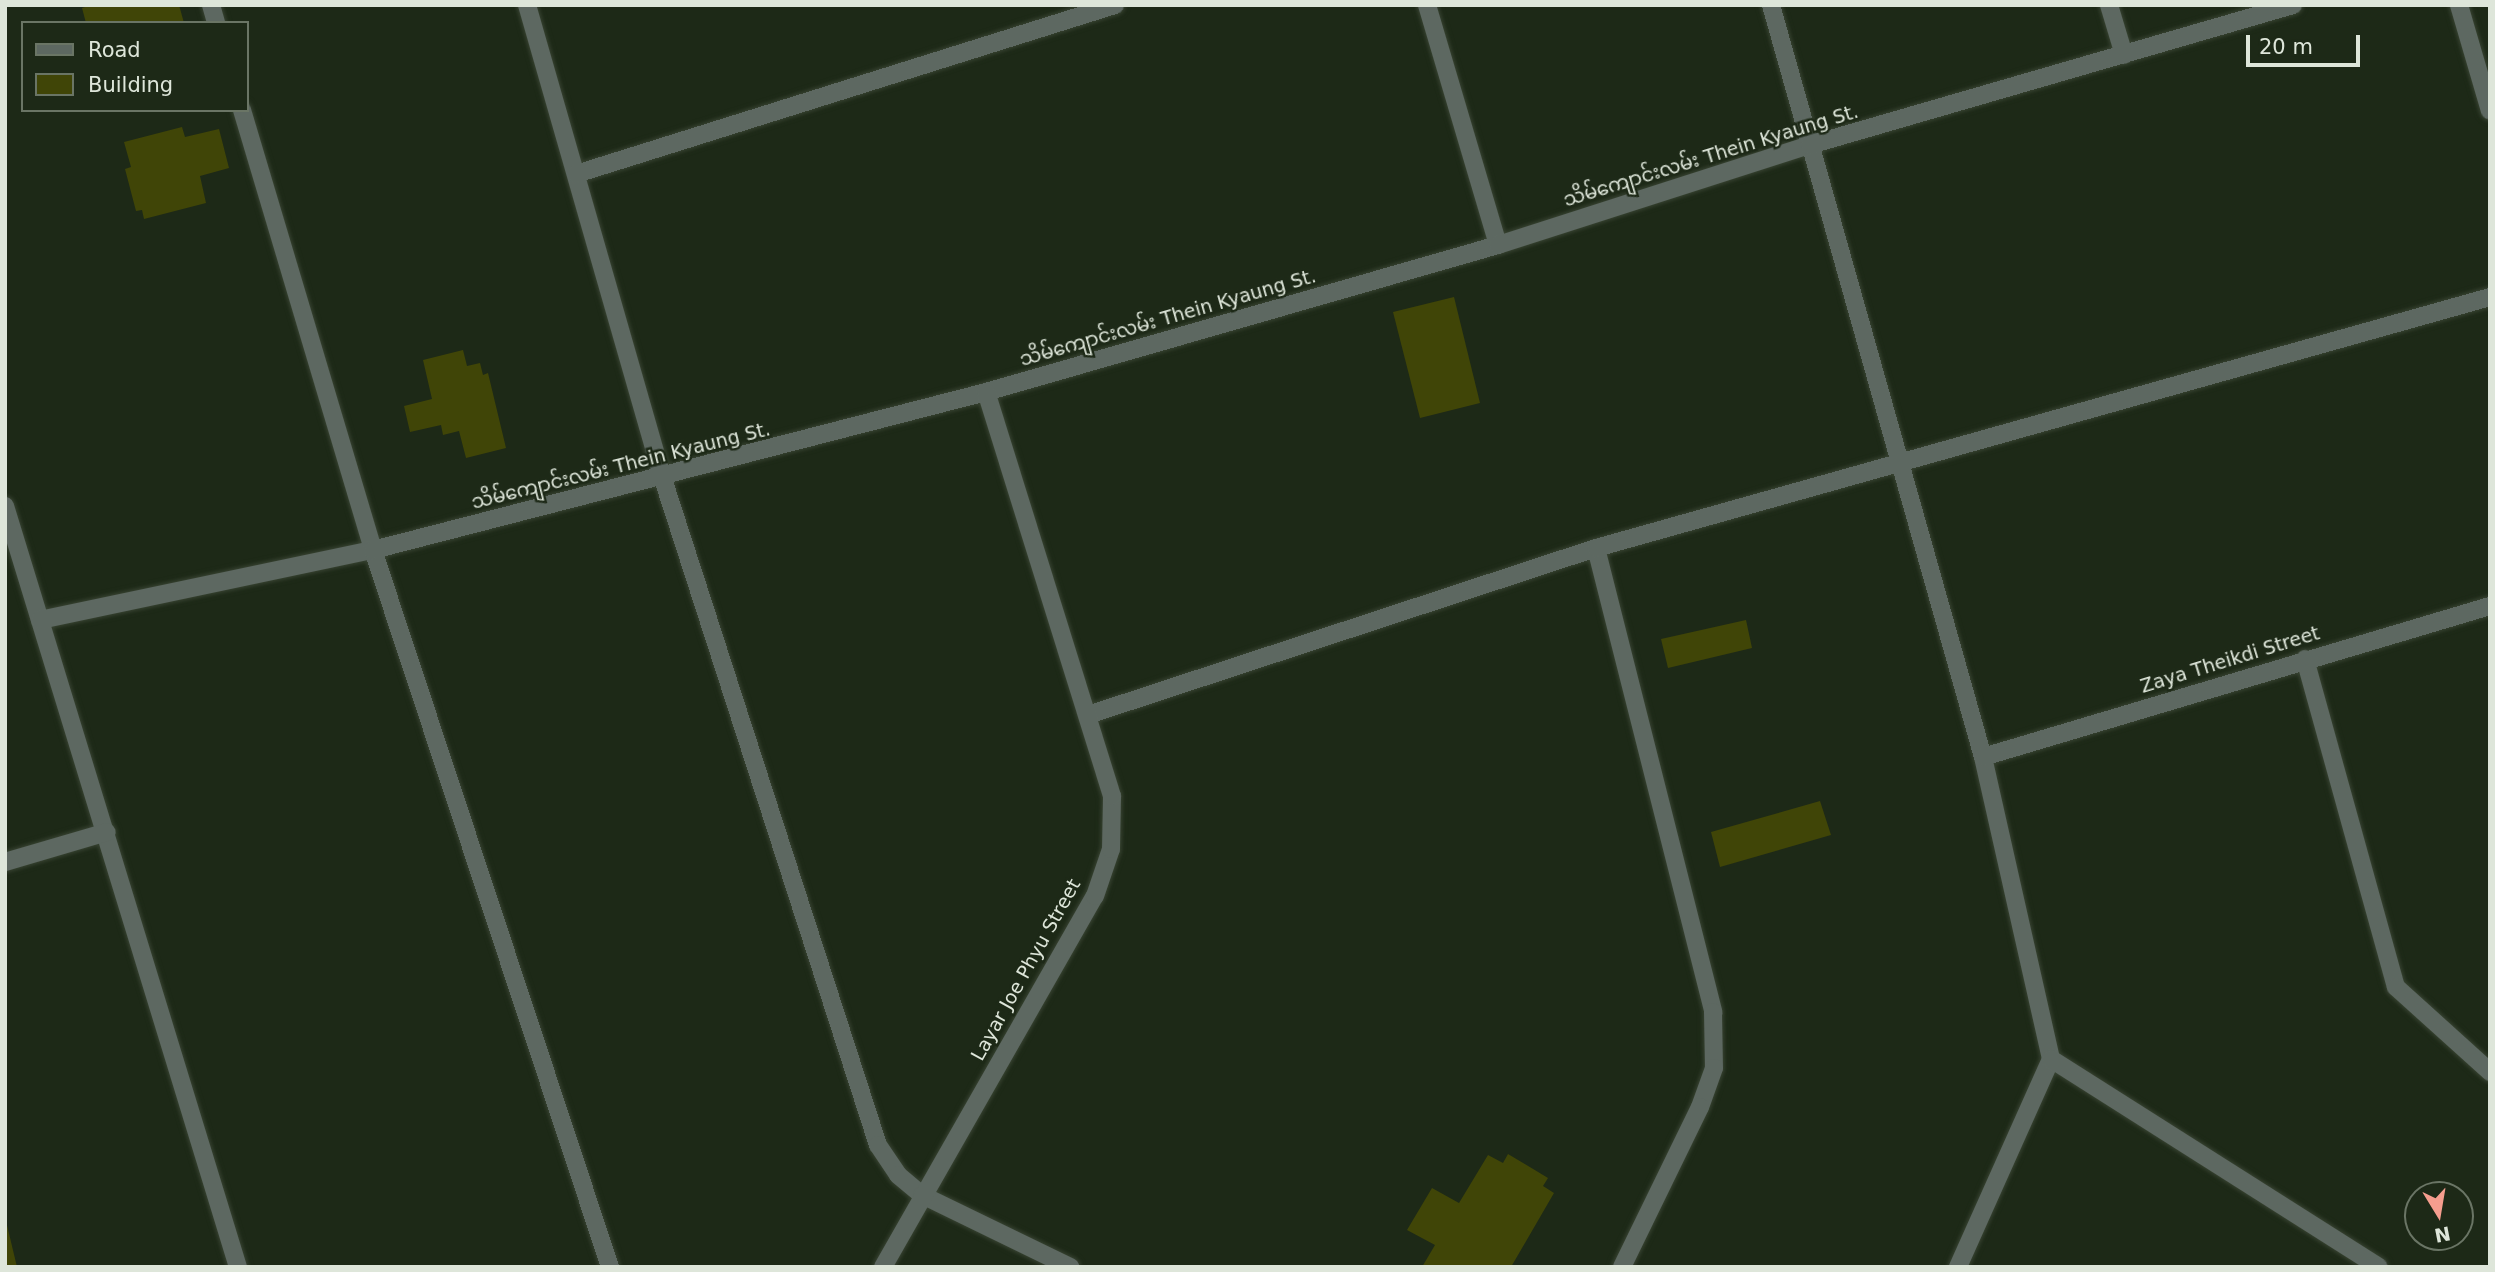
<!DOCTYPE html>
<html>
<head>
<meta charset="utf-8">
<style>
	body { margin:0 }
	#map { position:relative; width:2495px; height:1272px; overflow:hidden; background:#1d2917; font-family:"DejaVu Sans","Noto Sans Myanmar",sans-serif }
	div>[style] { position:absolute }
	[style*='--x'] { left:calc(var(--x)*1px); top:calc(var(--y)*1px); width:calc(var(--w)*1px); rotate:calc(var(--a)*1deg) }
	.building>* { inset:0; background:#404507 }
	.roads { filter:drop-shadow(0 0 2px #384332) drop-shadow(0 0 2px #384332) }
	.minor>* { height:18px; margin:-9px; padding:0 9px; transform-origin:9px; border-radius:9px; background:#5d6861 }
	span { translate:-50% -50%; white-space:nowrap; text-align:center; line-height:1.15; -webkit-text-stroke:5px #1d2917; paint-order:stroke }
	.street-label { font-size:19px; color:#dee6da }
	.frame { position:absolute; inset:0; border:7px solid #dee6da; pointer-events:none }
	.legend { position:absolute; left:21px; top:21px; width:228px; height:91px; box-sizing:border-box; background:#1d2917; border:2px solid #6a7565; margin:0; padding:9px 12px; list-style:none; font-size:21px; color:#dee6da }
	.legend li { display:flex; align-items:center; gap:14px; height:35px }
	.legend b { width:35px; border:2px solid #6a7565 }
	.north { position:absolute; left:2404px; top:1181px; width:70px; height:70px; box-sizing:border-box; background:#1d2917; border:2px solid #6a7565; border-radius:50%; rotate:169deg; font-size:19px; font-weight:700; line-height:28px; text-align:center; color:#dee6da }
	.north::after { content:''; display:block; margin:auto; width:24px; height:32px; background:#f59d8e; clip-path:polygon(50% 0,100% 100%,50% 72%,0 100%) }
	.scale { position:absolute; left:2246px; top:35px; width:114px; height:32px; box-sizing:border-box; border:4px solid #dee6da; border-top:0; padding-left:9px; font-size:21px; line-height:24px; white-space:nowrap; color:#dee6da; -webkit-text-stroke:5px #1d2917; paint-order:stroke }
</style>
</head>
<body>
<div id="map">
	<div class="building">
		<i style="clip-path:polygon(91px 5px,179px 5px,184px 23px,86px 23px,82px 8px)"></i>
		<i style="clip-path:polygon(182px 127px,185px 137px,219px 129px,229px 168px,200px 176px,206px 203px,144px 219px,142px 210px,136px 211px,125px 169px,131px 167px,124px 142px)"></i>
		<i style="clip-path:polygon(1454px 297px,1480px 403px,1420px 418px,1393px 312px)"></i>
		<i style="clip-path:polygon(463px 350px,467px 366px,480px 363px,483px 375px,488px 373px,506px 448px,466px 458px,459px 431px,443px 435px,441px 425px,410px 432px,404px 406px,432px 399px,423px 360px)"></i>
		<i style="clip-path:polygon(1746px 620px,1752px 648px,1668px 668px,1661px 639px)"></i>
		<i style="clip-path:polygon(1820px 801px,1831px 835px,1720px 867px,1711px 832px)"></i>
		<i style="clip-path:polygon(1508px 1154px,1548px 1178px,1543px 1186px,1554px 1193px,1511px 1267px,1422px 1267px,1435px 1245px,1407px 1230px,1432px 1188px,1459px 1203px,1488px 1155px,1503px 1163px)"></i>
		<i style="clip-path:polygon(6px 1221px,17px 1267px,5px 1267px)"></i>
	</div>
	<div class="roads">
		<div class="minor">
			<i style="--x:211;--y:5;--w:19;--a:74"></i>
			<i style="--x:527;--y:5;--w:493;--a:74"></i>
			<i style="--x:663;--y:479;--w:700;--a:72.11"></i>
			<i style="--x:878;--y:1145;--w:36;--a:56"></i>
			<i style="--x:898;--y:1175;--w:31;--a:40"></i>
			<i style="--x:922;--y:1195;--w:165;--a:25.9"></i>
			<i style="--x:1427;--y:5;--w:250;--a:73.5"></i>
			<i style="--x:1771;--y:5;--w:781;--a:74.26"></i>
			<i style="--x:1983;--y:757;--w:310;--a:77.3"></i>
			<i style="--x:2051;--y:1059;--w:228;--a:114.1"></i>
			<i style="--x:2109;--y:5;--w:52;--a:73.3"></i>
			<i style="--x:2459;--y:5;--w:110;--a:73.7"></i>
			<i style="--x:242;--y:110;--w:459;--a:73.4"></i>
			<i style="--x:373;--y:550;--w:755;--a:71.71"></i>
			<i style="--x:576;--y:174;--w:565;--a:-17.41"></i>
			<i style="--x:5;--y:506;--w:796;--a:72.98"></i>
			<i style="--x:1596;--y:548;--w:479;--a:75.8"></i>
			<i style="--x:1713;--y:1012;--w:56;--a:89"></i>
			<i style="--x:1714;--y:1068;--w:41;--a:109.7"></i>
			<i style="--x:1700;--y:1107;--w:178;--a:116"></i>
			<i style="--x:40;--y:620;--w:340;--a:-11.9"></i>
			<i style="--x:373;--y:550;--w:633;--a:-14.45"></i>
			<i style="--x:986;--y:392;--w:533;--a:-16.02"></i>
			<i style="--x:1498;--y:245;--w:328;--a:-17.8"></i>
			<i style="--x:1810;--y:145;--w:503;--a:-16.16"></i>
			<i style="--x:2305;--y:659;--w:340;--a:74.5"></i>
			<i style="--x:2396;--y:987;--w:127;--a:42.1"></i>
			<i style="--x:1088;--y:715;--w:535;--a:-18.2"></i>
			<i style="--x:1596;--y:548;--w:929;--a:-15.68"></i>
			<i style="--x:1983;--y:757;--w:529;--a:-16.59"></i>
			<i style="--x:5;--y:862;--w:106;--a:-16.4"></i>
			<i style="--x:2051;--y:1059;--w:388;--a:32.4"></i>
			<i style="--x:883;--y:1267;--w:427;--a:-60.3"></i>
			<i style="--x:1095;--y:896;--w:50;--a:-71.2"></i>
			<i style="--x:1111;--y:849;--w:53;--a:-88.9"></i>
			<i style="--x:1112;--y:796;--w:423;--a:-107.3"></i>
		</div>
	</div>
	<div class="street-label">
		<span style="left:1711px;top:156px;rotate:-17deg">သိမ်ကျောင်းလမ်း Thein Kyaung St.</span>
		<span style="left:1168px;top:318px;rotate:-16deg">သိမ်ကျောင်းလမ်း Thein Kyaung St.</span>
		<span style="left:621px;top:466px;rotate:-14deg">သိမ်ကျောင်းလမ်း Thein Kyaung St.</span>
		<span style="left:2230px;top:660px;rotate:-17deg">Zaya Theikdi Street</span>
		<span style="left:1026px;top:970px;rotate:-61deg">Layar Joe Phyu Street</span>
	</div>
	<div class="frame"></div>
	<ul class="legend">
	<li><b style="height:9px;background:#5d6861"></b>Road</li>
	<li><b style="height:19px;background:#404507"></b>Building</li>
	</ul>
	<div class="north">N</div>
	<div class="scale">20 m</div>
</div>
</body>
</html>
